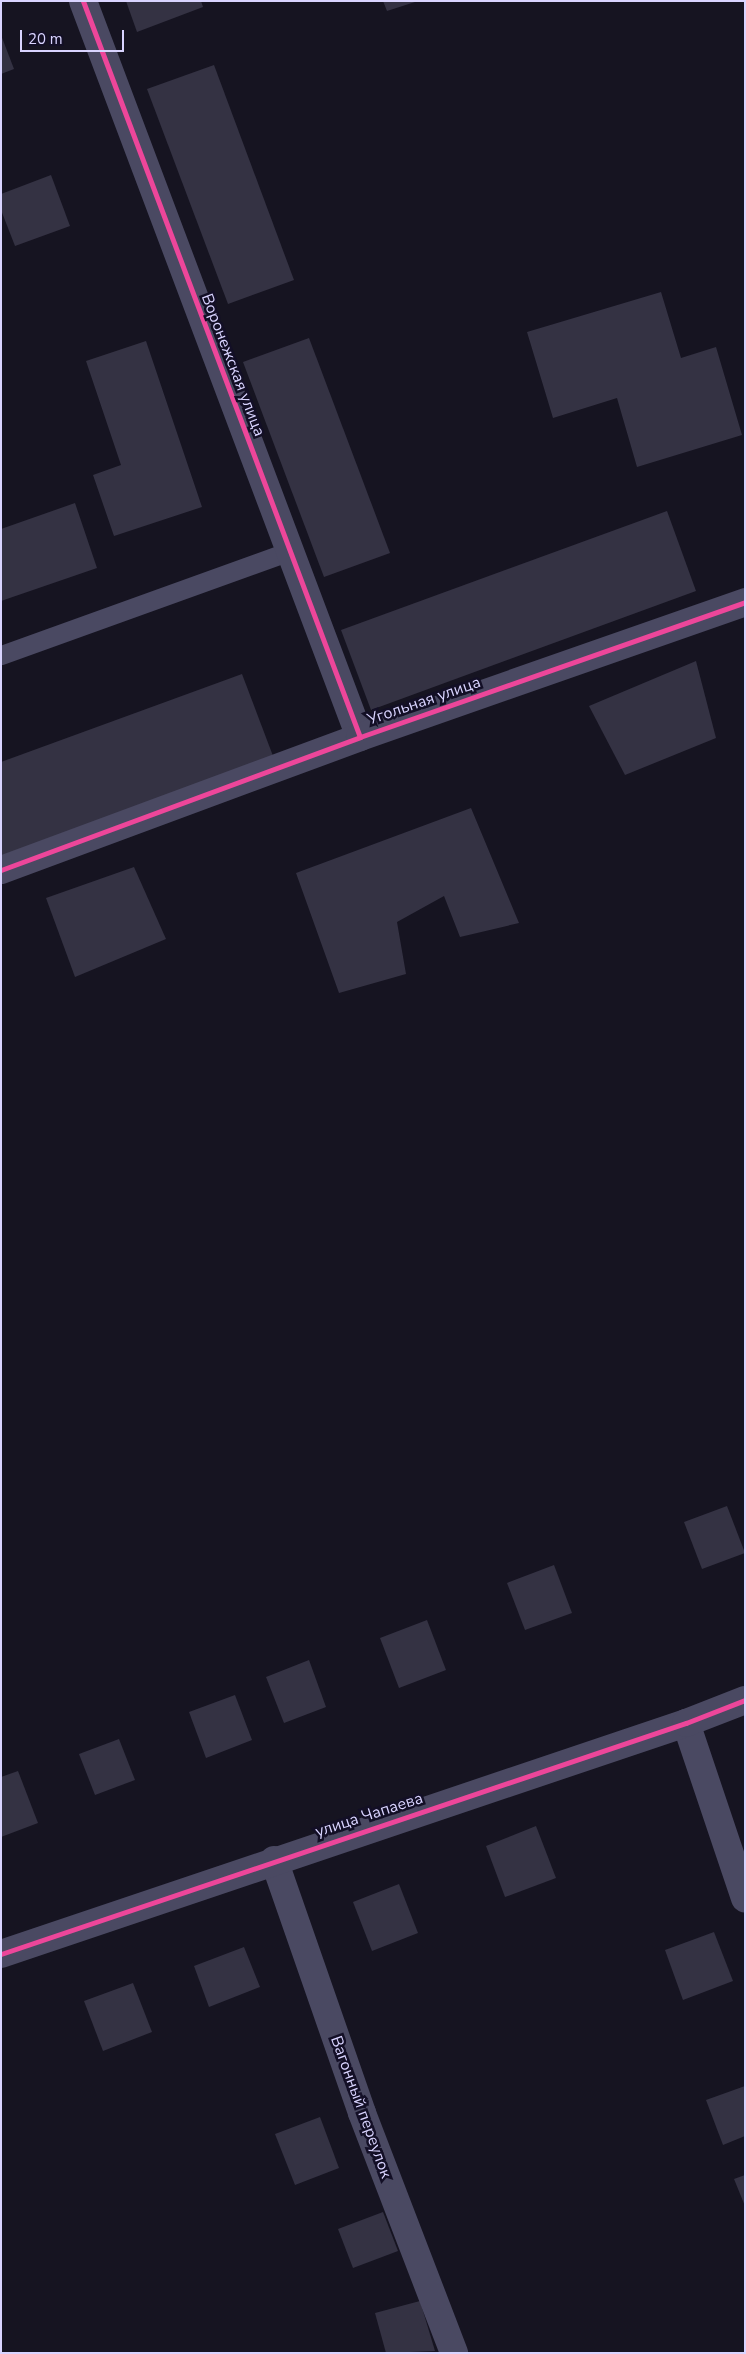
<!DOCTYPE html>
<html>
<head>
<meta charset="utf-8">
<style>
	body { margin:0 }
	#map { position:relative; width:746px; height:2354px; overflow:hidden; background:#161421; font-family:"Nunito Sans",sans-serif }
	div>[style] { position:absolute }
	[style*='--x'] { left:calc(var(--x)*1px); top:calc(var(--y)*1px); width:calc(var(--w)*1px); rotate:calc(var(--a)*1deg) }
	.building>* { inset:0; background:#343243 }
	.lane>* { height:19px; margin:-9.5px; padding:0 9.5px; transform-origin:9.5px; border-radius:9.5px; background:#4a4962 }
	.street>* { height:28px; margin:-14px; padding:0 14px; transform-origin:14px; border-radius:14px; background:#4a4962 }
	.cycleway>* { height:5px; margin:-2.5px; padding:0 2.5px; transform-origin:2.5px; border-radius:2.5px; background:#ed469a }
	span { translate:-50% -50%; white-space:nowrap; text-align:center; line-height:1.15; -webkit-text-stroke:5px #130f26; paint-order:stroke }
	.street-label { font-size:16px; color:#d9d4ff }
	.frame { position:absolute; inset:0; border:2px solid #d9d4ff; pointer-events:none }
	.scale { position:absolute; left:20px; top:30px; width:104px; height:22px; box-sizing:border-box; border:2px solid #d9d4ff; border-top:0; padding-left:6px; font-size:15px; line-height:18px; white-space:nowrap; color:#d9d4ff; -webkit-text-stroke:4px #130f26; paint-order:stroke }
</style>
</head>
<body>
<div id="map">
	<div class="building">
		<i style="clip-path:polygon(126px 1px,201px 1px,203px 7px,137px 32px)"></i>
		<i style="clip-path:polygon(383px 1px,415px 1px,415px 2px,387px 11px)"></i>
		<i style="clip-path:polygon(1px 35px,14px 69px,1px 74px)"></i>
		<i style="clip-path:polygon(214px 65px,294px 280px,228px 304px,147px 89px)"></i>
		<i style="clip-path:polygon(51px 175px,70px 226px,15px 246px,1px 210px,1px 194px)"></i>
		<i style="clip-path:polygon(661px 292px,681px 358px,716px 347px,742px 435px,637px 467px,617px 398px,553px 418px,527px 332px)"></i>
		<i style="clip-path:polygon(309px 338px,390px 553px,324px 577px,243px 362px)"></i>
		<i style="clip-path:polygon(146px 341px,202px 507px,114px 536px,93px 475px,121px 465px,86px 361px)"></i>
		<i style="clip-path:polygon(75px 503px,97px 568px,1px 601px,1px 529px)"></i>
		<i style="clip-path:polygon(667px 511px,696px 591px,371px 710px,341px 630px)"></i>
		<i style="clip-path:polygon(696px 661px,716px 738px,625px 775px,589px 706px)"></i>
		<i style="clip-path:polygon(242px 674px,273px 756px,1px 856px,1px 762px)"></i>
		<i style="clip-path:polygon(471px 808px,519px 923px,460px 937px,444px 896px,397px 922px,406px 974px,339px 993px,296px 873px)"></i>
		<i style="clip-path:polygon(134px 867px,166px 939px,75px 977px,46px 898px)"></i>
		<i style="clip-path:polygon(727px 1506px,745px 1553px,702px 1569px,684px 1522px)"></i>
		<i style="clip-path:polygon(554px 1565px,572px 1613px,525px 1630px,507px 1583px)"></i>
		<i style="clip-path:polygon(427px 1620px,446px 1670px,399px 1688px,380px 1638px)"></i>
		<i style="clip-path:polygon(309px 1660px,326px 1707px,284px 1723px,266px 1677px)"></i>
		<i style="clip-path:polygon(235px 1695px,252px 1740px,206px 1758px,189px 1712px)"></i>
		<i style="clip-path:polygon(119px 1739px,135px 1780px,95px 1795px,79px 1754px)"></i>
		<i style="clip-path:polygon(18px 1771px,38px 1823px,1px 1837px,1px 1777px)"></i>
		<i style="clip-path:polygon(536px 1826px,556px 1878px,505px 1897px,486px 1846px)"></i>
		<i style="clip-path:polygon(399px 1884px,418px 1933px,372px 1951px,353px 1902px)"></i>
		<i style="clip-path:polygon(714px 1932px,733px 1981px,683px 2000px,665px 1950px)"></i>
		<i style="clip-path:polygon(244px 1947px,260px 1987px,209px 2007px,194px 1966px)"></i>
		<i style="clip-path:polygon(133px 1983px,152px 2032px,103px 2051px,84px 2001px)"></i>
		<i style="clip-path:polygon(745px 2086px,745px 2136px,723px 2145px,706px 2100px)"></i>
		<i style="clip-path:polygon(320px 2117px,339px 2168px,295px 2185px,275px 2134px)"></i>
		<i style="clip-path:polygon(745px 2175px,745px 2206px,734px 2179px)"></i>
		<i style="clip-path:polygon(383px 2212px,398px 2251px,353px 2268px,338px 2229px)"></i>
		<i style="clip-path:polygon(420px 2301px,435px 2351px,386px 2353px,375px 2313px)"></i>
	</div>
	<div class="lane">
		<i style="--x:1;--y:655;--w:307;--a:-19.8"></i>
	</div>
	<div class="street">
		<i style="--x:83;--y:1;--w:786;--a:69.38"></i>
		<i style="--x:1;--y:870;--w:383;--a:-20.3"></i>
		<i style="--x:360;--y:737;--w:408;--a:-19.3"></i>
		<i style="--x:686;--y:1723;--w:185;--a:71.4"></i>
		<i style="--x:274;--y:1860;--w:268;--a:70.8"></i>
		<i style="--x:362;--y:2113;--w:257;--a:69"></i>
		<i style="--x:1;--y:1954;--w:723;--a:-18.64"></i>
		<i style="--x:686;--y:1723;--w:63;--a:-21.3"></i>
	</div>
	<div class="cycleway">
		<i style="--x:83;--y:1;--w:786;--a:69.38"></i>
		<i style="--x:1;--y:870;--w:383;--a:-20.3"></i>
		<i style="--x:360;--y:737;--w:408;--a:-19.3"></i>
		<i style="--x:1;--y:1954;--w:723;--a:-18.64"></i>
		<i style="--x:686;--y:1723;--w:63;--a:-21.3"></i>
	</div>
	<div class="street-label">
		<span style="left:233px;top:365px;rotate:69deg">Воронежская улица</span>
		<span style="left:424px;top:701px;rotate:-19deg">Угольная улица</span>
		<span style="left:369px;top:1815px;rotate:-18deg">улица Чапаева</span>
		<span style="left:361px;top:2107px;rotate:70deg">Вагонный переулок</span>
	</div>
	<div class="frame"></div>
	<div class="scale">20 m</div>
</div>
</body>
</html>
